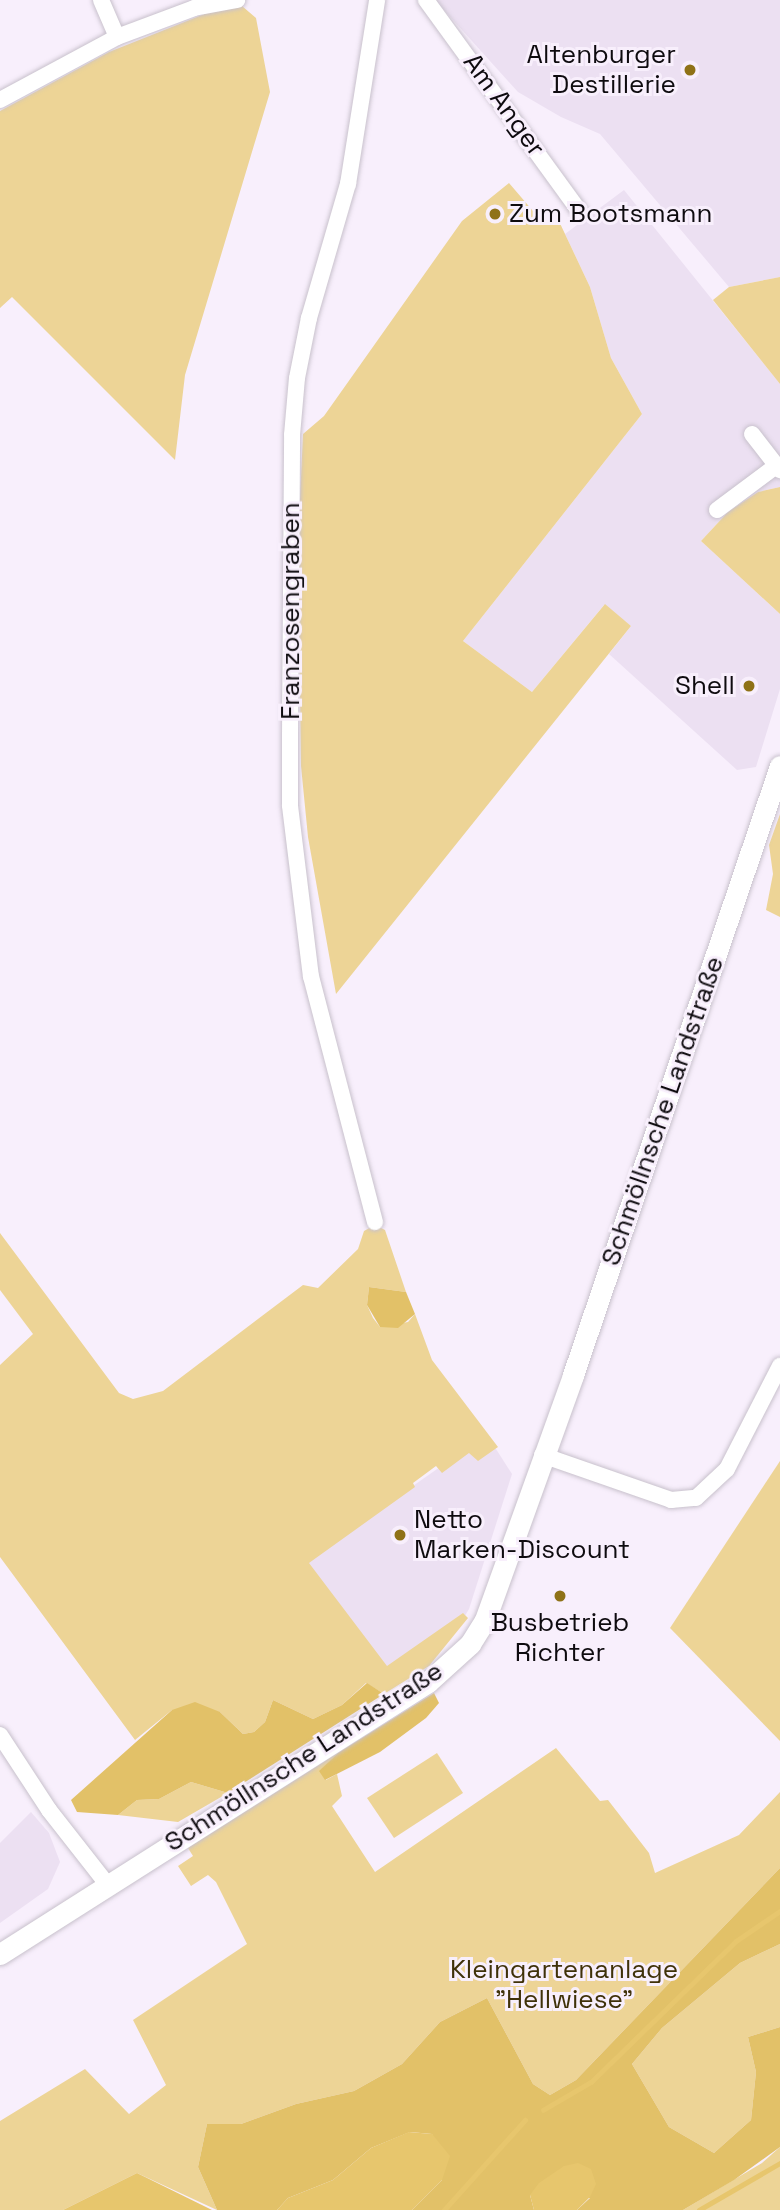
<!DOCTYPE html>
<html>
<head>
<meta charset="utf-8">
<style>
	body { margin:0 }
	#map { position:relative; width:780px; height:2210px; overflow:hidden; background:#f8effc; font-family:"Space Grotesk",sans-serif }
	div>[style] { position:absolute }
	[style*='--x'] { left:calc(var(--x)*1px); top:calc(var(--y)*1px); width:calc(var(--w)*1px); rotate:calc(var(--a)*1deg) }
	.built>* { inset:0; background:#ece0f2 }
	.green>* { inset:0; background:#edd496 }
	.forest>* { inset:0; background:#e2c168 }
	.water>* { inset:0; background:#e7c66d }
	.stream>* { height:4.5px; margin:-2.25px; padding:0 2.25px; transform-origin:2.25px; border-radius:2.25px; background:#e7c66d }
	.roads { filter:drop-shadow(0 0 2px #c8c1cc) drop-shadow(0 0 2px #c8c1cc) }
	.minor>* { height:16px; margin:-8px; padding:0 8px; transform-origin:8px; border-radius:8px; background:#fff }
	.secondary>* { height:21px; margin:-10.5px; padding:0 10.5px; transform-origin:10.5px; border-radius:10.5px; background:#fff }
	.dots>* { width:19px; height:19px; translate:-50% -50%; box-sizing:border-box; border:4px solid #f8effc; border-radius:50% }
	span { translate:-50% -50%; white-space:nowrap; text-align:center; line-height:1.15; -webkit-text-stroke:6px #f8effc; paint-order:stroke }
	.poi-label { font-size:26px; color:#0e0b0f }
	.right { translate:-100% -50%; text-align:right }
	.left { translate:0 -50%; text-align:left }
	.street-label { font-size:26px; color:#0e0b0f }
	.park-label { font-size:26px; color:#3f3109 }
</style>
</head>
<body>
<div id="map">
	<div class="built">
		<i style="clip-path:polygon(435px 0,780px 0,780px 277px,729px 287px,600px 134px,561px 117px,518px 92px)"></i>
		<i style="clip-path:polygon(624px 190px,780px 384px,780px 487px,758px 492px,728px 512px,701px 541px,780px 614px,780px 689px,756px 767px,737px 770px,609px 654px,631px 626px,604px 605px,532px 692px,463px 641px,642px 414px,611px 358px,590px 287px,565px 234px)"></i>
		<i style="clip-path:polygon(480px 1439px,496px 1449px,512px 1474px,469px 1609px,454px 1634px,377px 1687px,300px 1565px)"></i>
		<i style="clip-path:polygon(31px 1812px,49px 1833px,60px 1862px,48px 1889px,0 1923px,0 1843px)"></i>
	</div>
	<div class="green">
		<i style="clip-path:polygon(242px 6px,256px 18px,270px 92px,185px 375px,175px 460px,12px 297px,0 308px,0 111px,109px 52px,207px 13px)"></i>
		<i style="clip-path:polygon(509px 183px,545px 225px,557px 217px,590px 287px,611px 358px,642px 414px,463px 641px,532px 692px,605px 604px,631px 626px,336px 994px,308px 837px,301px 766px,298px 544px,303px 434px,324px 416px,462px 221px)"></i>
		<i style="clip-path:polygon(780px 277px,780px 384px,713px 300px,729px 287px)"></i>
		<i style="clip-path:polygon(780px 487px,780px 614px,701px 541px,728px 512px,758px 492px)"></i>
		<i style="clip-path:polygon(780px 814px,780px 917px,766px 910px,773px 874px,769px 845px)"></i>
		<i style="clip-path:polygon(375px 1225px,385px 1230px,406px 1292px,369px 1287px,367px 1305px,373px 1318px,380px 1327px,408px 1322px,415px 1314px,432px 1360px,498px 1447px,478px 1461px,469px 1453px,442px 1473px,436px 1466px,413px 1483px,415px 1487px,309px 1563px,387px 1666px,463px 1613px,468px 1618px,429px 1666px,384px 1694px,366px 1683px,342px 1705px,313px 1719px,273px 1700px,265px 1722px,254px 1732px,243px 1734px,220px 1712px,172px 1710px,135px 1740px,0 1557px,0 1365px,33px 1334px,0 1290px,0 1233px,119px 1393px,133px 1399px,163px 1391px,303px 1285px,318px 1288px,358px 1249px,364px 1231px)"></i>
		<i style="clip-path:polygon(780px 1461px,780px 1741px,670px 1628px)"></i>
		<i style="clip-path:polygon(556px 1748px,600px 1801px,608px 1800px,649px 1853px,655px 1873px,739px 1835px,780px 1792px,780px 1868px,576px 2080px,550px 2095px,533px 2084px,487px 1998px,440px 2022px,402px 2064px,354px 2091px,296px 2104px,241px 2124px,207px 2124px,198px 2167px,217px 2210px,137px 2173px,63px 2210px,0 2210px,0 2121px,85px 2069px,129px 2114px,166px 2085px,133px 2020px,247px 1944px,216px 1882px,208px 1875px,191px 1886px,178px 1866px,193px 1856px,188px 1848px,338px 1753px,320px 1771px,326px 1780px,337px 1774px,342px 1796px,332px 1806px,375px 1872px)"></i>
		<i style="clip-path:polygon(437px 1753px,463px 1793px,394px 1838px,367px 1798px)"></i>
		<i style="clip-path:polygon(191px 1782px,228px 1793px,178px 1822px,118px 1815px,137px 1800px,159px 1799px)"></i>
		<i style="clip-path:polygon(780px 1944px,780px 2027px,748px 2037px,756px 2072px,751px 2120px,714px 2153px,669px 2127px,632px 2064px,662px 2028px,740px 1963px)"></i>
		<i style="clip-path:polygon(780px 2147px,780px 2210px,683px 2210px,762px 2163px)"></i>
	</div>
	<div class="forest">
		<i style="clip-path:polygon(369px 1287px,406px 1292px,415px 1314px,398px 1328px,380px 1327px,367px 1305px)"></i>
		<i style="clip-path:polygon(367px 1683px,384px 1694px,228px 1793px,191px 1782px,159px 1799px,137px 1800px,118px 1815px,77px 1812px,71px 1800px,172px 1710px,195px 1702px,220px 1712px,243px 1734px,254px 1732px,265px 1722px,273px 1700px,313px 1719px,342px 1705px)"></i>
		<i style="clip-path:polygon(434px 1693px,439px 1703px,426px 1718px,380px 1752px,325px 1780px,319px 1771px,338px 1753px)"></i>
		<i style="clip-path:polygon(780px 1868px,780px 1944px,740px 1963px,662px 2028px,632px 2064px,669px 2127px,714px 2153px,751px 2120px,756px 2072px,748px 2037px,780px 2027px,780px 2147px,734px 2180px,683px 2210px,577px 2210px,590px 2198px,530px 2195px,534px 2210px,412px 2210px,442px 2180px,432px 2134px,410px 2132px,371px 2148px,333px 2180px,288px 2198px,277px 2210px,217px 2210px,198px 2167px,207px 2124px,241px 2124px,296px 2104px,354px 2091px,402px 2064px,440px 2022px,487px 1998px,533px 2084px,550px 2095px,576px 2080px)"></i>
	</div>
	<div class="water">
		<i style="clip-path:polygon(409px 2132px,432px 2134px,450px 2156px,442px 2180px,412px 2210px,277px 2210px,288px 2198px,333px 2180px,371px 2148px)"></i>
		<i style="clip-path:polygon(578px 2163px,591px 2169px,596px 2184px,590px 2197px,577px 2210px,534px 2210px,530px 2195px,539px 2183px,564px 2166px)"></i>
		<i style="clip-path:polygon(137px 2173px,212px 2210px,63px 2210px)"></i>
	</div>
	<div class="stream">
		<i style="--x:543;--y:2110;--w:56;--a:-30.3"></i>
		<i style="--x:591;--y:2082;--w:202;--a:-44.2"></i>
		<i style="--x:736;--y:1941;--w:53;--a:-34.3"></i>
		<i style="--x:444;--y:2210;--w:121;--a:-48"></i>
		<i style="--x:699;--y:2210;--w:94;--a:-30.1"></i>
	</div>
	<div class="roads">
		<div class="minor">
			<i style="--x:101;--y:0;--w:40;--a:66.6"></i>
			<i style="--x:426;--y:0;--w:262;--a:54"></i>
			<i style="--x:0;--y:100;--w:133;--a:-28.3"></i>
			<i style="--x:117;--y:37;--w:82;--a:-20.6"></i>
			<i style="--x:194;--y:8;--w:44;--a:-10.5"></i>
			<i style="--x:752;--y:434;--w:46;--a:52.1"></i>
			<i style="--x:717;--y:510;--w:74;--a:-36.7"></i>
			<i style="--x:375;--y:1222;--w:253;--a:-104.6"></i>
			<i style="--x:311;--y:977;--w:173;--a:-97"></i>
			<i style="--x:290;--y:805;--w:70;--a:-90"></i>
			<i style="--x:290;--y:735;--w:300;--a:-89.6"></i>
			<i style="--x:292;--y:435;--w:57;--a:-85"></i>
			<i style="--x:297;--y:378;--w:61;--a:-78.7"></i>
			<i style="--x:309;--y:318;--w:140;--a:-73.8"></i>
			<i style="--x:348;--y:184;--w:186;--a:-81"></i>
			<i style="--x:542;--y:1455;--w:137;--a:19.2"></i>
			<i style="--x:671;--y:1500;--w:25;--a:-5"></i>
			<i style="--x:696;--y:1498;--w:42;--a:-43.1"></i>
			<i style="--x:727;--y:1469;--w:116;--a:-62.8"></i>
			<i style="--x:0;--y:1735;--w:90;--a:56.8"></i>
			<i style="--x:49;--y:1810;--w:94;--a:51.9"></i>
		</div>
		<div class="secondary">
			<i style="--x:0;--y:1954;--w:507;--a:-32.44"></i>
			<i style="--x:428;--y:1682;--w:57;--a:-42.1"></i>
			<i style="--x:470;--y:1644;--w:28;--a:-58"></i>
			<i style="--x:485;--y:1620;--w:260;--a:-70.2"></i>
			<i style="--x:573;--y:1375;--w:643;--a:-71.23"></i>
		</div>
	</div>
	<div class="dots">
		<i style="left:690px;top:70px;background:#8f7217"></i>
		<i style="left:495px;top:214px;background:#8f7217"></i>
		<i style="left:749px;top:686px;background:#8f7217"></i>
		<i style="left:400px;top:1535px;background:#8f7217"></i>
		<i style="left:560px;top:1596px;background:#8f7217"></i>
	</div>
	<div class="poi-label">
		<span class="right" style="left:676px;top:70px">Altenburger<br>Destillerie</span>
		<span class="left" style="left:509px;top:214px">Zum Bootsmann</span>
		<span class="right" style="left:735px;top:686px">Shell</span>
		<span class="left" style="left:414px;top:1535px">Netto<br>Marken-Discount</span>
		<span style="left:560px;top:1638px">Busbetrieb<br>Richter</span>
	</div>
	<div class="street-label">
		<span style="left:504px;top:105px;rotate:54deg">Am Anger</span>
		<span style="left:291px;top:611px;rotate:-90deg">Franzosengraben</span>
		<span style="left:663px;top:1111px;rotate:-71deg">Schmöllnsche Landstraße</span>
		<span style="left:304px;top:1757px;rotate:-33deg">Schmöllnsche Landstraße</span>
	</div>
	<div class="park-label">
		<span style="left:564px;top:1985px">Kleingartenanlage<br>"Hellwiese"</span>
	</div>
</div>
</body>
</html>
